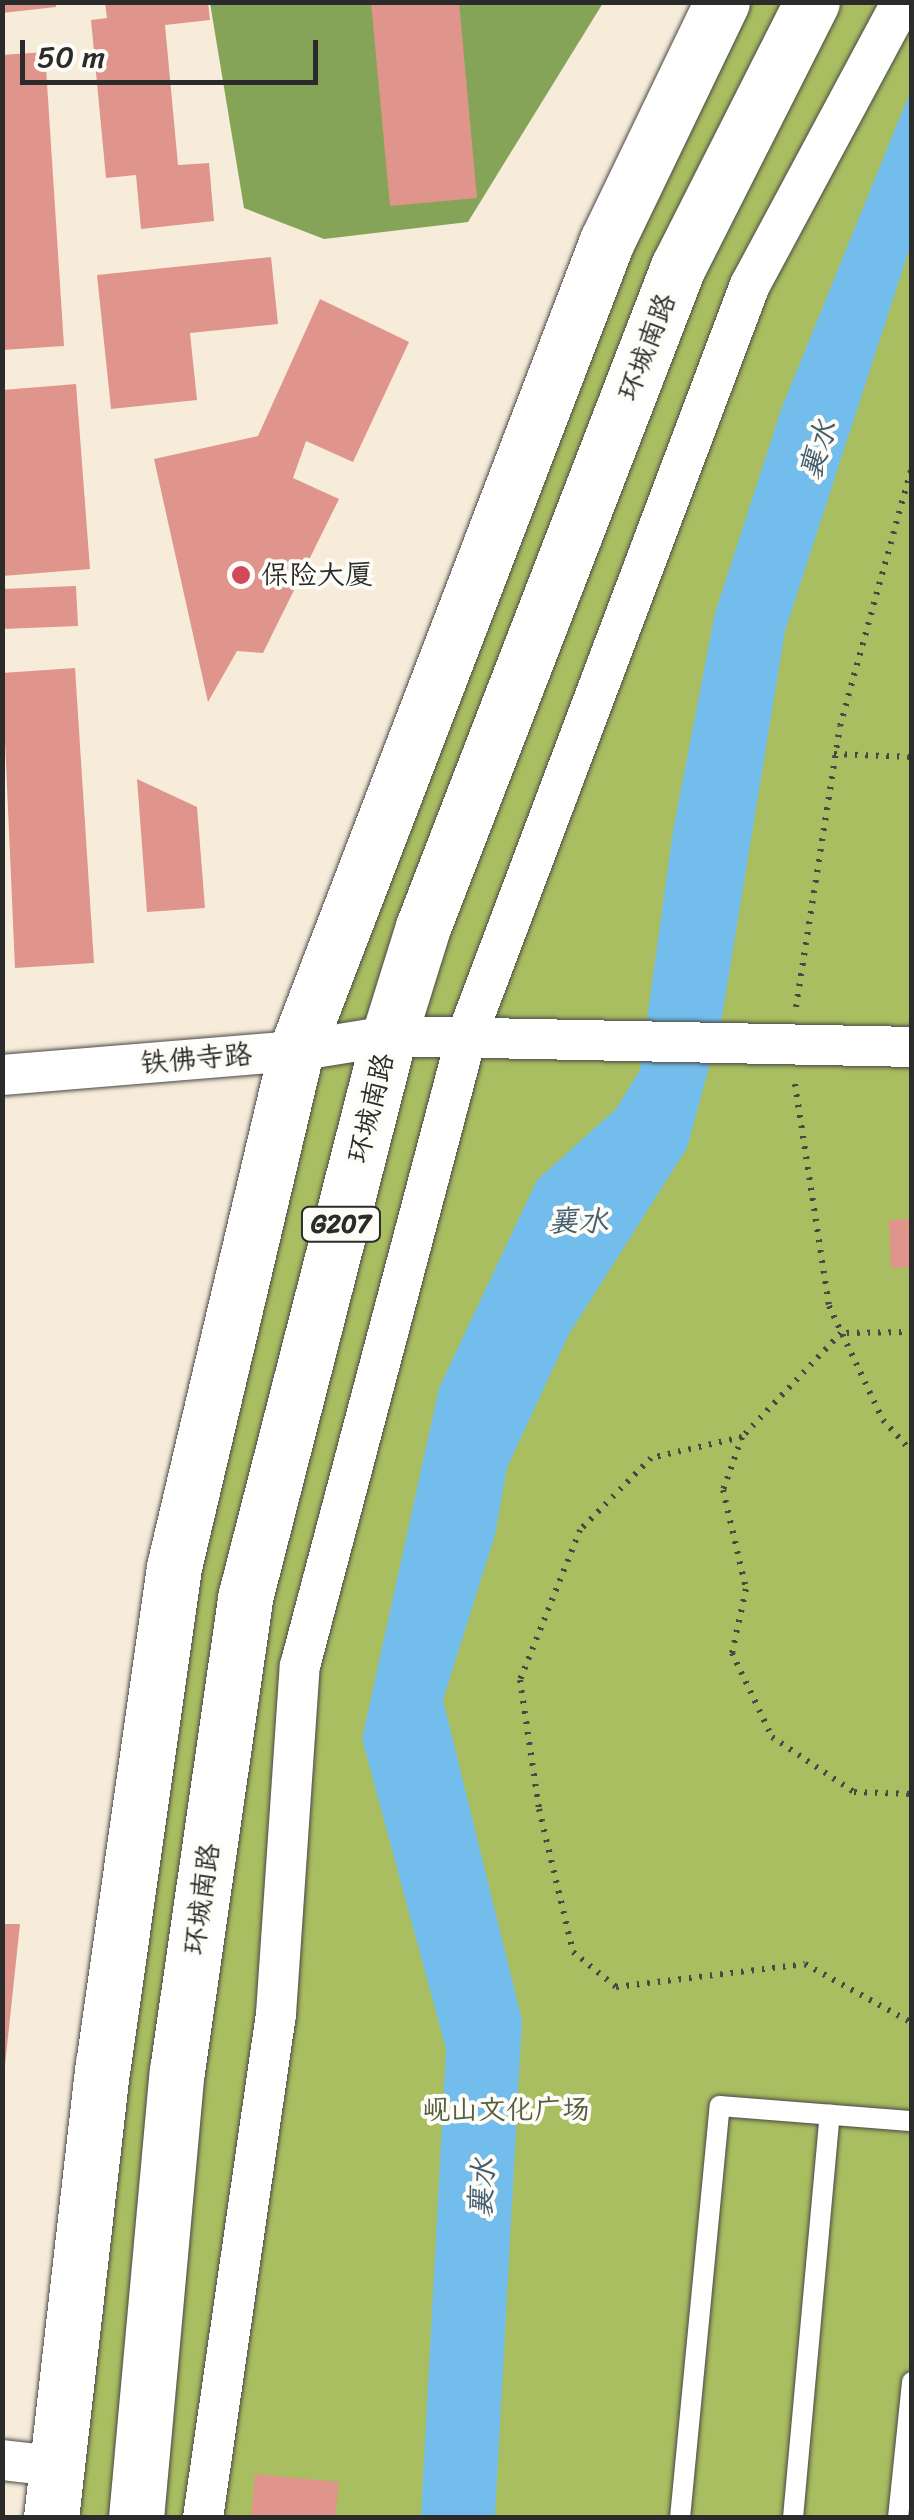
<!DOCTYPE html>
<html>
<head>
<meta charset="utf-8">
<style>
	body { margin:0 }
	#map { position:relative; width:914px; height:2520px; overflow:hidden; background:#f7ecda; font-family:Sriracha,"LXGW WenKai TC",sans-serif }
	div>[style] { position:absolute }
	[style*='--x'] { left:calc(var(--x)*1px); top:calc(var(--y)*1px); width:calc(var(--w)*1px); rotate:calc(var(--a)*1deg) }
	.green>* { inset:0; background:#a9bd61 }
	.forest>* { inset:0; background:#86a457 }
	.water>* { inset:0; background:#73bdec }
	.building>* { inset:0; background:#df958b }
	.path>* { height:6px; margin-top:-3px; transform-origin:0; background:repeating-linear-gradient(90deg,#4a4845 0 2.5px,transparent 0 10.5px) }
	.roads { filter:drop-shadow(0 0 2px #4a4845) drop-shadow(0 0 2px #4a4845) }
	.lane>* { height:20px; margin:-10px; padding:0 10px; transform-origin:10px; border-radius:10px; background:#fff }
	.street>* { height:40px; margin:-20px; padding:0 20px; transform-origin:20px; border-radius:20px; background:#fff }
	.highway>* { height:55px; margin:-27.5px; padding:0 27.5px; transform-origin:27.5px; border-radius:27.5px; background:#fff }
	.dots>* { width:28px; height:28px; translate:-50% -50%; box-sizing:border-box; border:5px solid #fdfcf7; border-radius:50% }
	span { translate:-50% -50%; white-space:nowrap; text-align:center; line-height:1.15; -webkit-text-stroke:8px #fdfcf7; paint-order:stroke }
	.shield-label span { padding:2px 8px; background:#fdfcf7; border:2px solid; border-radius:8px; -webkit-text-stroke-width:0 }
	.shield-label { font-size:25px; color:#2b2b2b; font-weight:700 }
	.street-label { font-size:28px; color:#2b2b2b }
	.poi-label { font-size:28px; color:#2b2b2b }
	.left { translate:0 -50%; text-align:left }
	.park-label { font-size:28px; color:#575e3e }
	.water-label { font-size:30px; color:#445e6f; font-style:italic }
	.frame { position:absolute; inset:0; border:5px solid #2b2b2b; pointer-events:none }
	.scale { position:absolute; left:20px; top:40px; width:298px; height:45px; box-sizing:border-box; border:5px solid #2b2b2b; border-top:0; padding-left:12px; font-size:30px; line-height:35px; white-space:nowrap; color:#2b2b2b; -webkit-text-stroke:8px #fdfcf7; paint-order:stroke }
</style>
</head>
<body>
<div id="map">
	<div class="green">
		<i style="clip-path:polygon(722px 3px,911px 3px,911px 2517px,51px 2518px,103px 2065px,296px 1051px)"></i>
	</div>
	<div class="forest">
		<i style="clip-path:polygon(210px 3px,603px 3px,468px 222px,324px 239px,244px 208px)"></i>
	</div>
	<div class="water">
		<i style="clip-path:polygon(911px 90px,911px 244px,785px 631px,721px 1023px,687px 1148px,569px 1334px,507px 1468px,495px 1535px,443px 1700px,522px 2020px,495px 2517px,421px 2517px,446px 2049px,362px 1739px,439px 1388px,537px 1180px,616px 1109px,640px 1070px,673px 831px,715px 613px,782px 407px)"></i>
	</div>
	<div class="building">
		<i style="clip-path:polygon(2px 2px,56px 2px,56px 7px,2px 13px)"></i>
		<i style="clip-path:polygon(105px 2px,208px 2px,210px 20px,165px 25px,178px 165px,209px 163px,214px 221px,141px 229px,136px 175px,106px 178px,91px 20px,107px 18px)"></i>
		<i style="clip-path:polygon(371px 2px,459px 2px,477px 198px,390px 206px)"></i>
		<i style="clip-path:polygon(45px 52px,64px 346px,2px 350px,2px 55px)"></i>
		<i style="clip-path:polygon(271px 257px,278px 324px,190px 333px,197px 400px,111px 409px,97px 275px)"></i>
		<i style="clip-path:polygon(320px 299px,409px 342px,353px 462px,306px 441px,293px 478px,339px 499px,263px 653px,237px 651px,208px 702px,154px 459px,258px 436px)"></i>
		<i style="clip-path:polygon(76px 384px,90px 569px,2px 576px,2px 390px)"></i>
		<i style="clip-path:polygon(76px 586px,78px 626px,2px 629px,2px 589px)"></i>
		<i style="clip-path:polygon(75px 668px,94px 963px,15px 968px,2px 673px)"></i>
		<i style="clip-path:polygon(137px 779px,197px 807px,205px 908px,147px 912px)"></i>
		<i style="clip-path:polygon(912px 1219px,912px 1267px,891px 1268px,889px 1220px)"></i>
		<i style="clip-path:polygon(2px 1924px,20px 1924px,5px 2065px,2px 2065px)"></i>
		<i style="clip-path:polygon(255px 2474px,339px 2482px,335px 2518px,251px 2518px)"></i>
	</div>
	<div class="path">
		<i style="--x:834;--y:754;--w:78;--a:2.2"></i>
		<i style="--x:796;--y:1007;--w:284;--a:-81.1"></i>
		<i style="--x:840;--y:726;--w:270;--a:-74.5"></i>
		<i style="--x:795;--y:1084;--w:225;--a:81.3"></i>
		<i style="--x:829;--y:1306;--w:126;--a:64.7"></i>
		<i style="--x:883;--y:1420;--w:43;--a:47.8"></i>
		<i style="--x:912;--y:1332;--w:71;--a:179.2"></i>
		<i style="--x:841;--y:1333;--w:144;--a:133.6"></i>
		<i style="--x:742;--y:1437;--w:56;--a:109.7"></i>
		<i style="--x:723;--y:1490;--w:102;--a:76.9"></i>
		<i style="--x:746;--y:1589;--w:66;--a:102.3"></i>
		<i style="--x:732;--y:1653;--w:93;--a:64.5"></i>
		<i style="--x:772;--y:1737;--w:99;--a:33.9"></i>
		<i style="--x:854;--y:1792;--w:58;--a:2"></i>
		<i style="--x:742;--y:1437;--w:93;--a:167"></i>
		<i style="--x:651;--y:1458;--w:101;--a:134.6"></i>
		<i style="--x:580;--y:1530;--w:162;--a:111.8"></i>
		<i style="--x:520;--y:1680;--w:130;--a:81.6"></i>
		<i style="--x:539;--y:1809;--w:147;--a:76.6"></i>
		<i style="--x:573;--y:1952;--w:55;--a:39.1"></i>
		<i style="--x:616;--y:1987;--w:190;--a:-6.9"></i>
		<i style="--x:805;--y:1964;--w:122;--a:28.9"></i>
	</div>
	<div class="roads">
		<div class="lane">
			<i style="--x:680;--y:2518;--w:414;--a:-84.5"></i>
			<i style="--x:720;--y:2106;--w:193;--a:4.5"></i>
			<i style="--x:793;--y:2518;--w:405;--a:-84.8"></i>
			<i style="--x:898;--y:2518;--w:137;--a:-84.1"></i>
		</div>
		<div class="street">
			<i style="--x:2;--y:1075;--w:295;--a:-4.7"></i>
			<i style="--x:296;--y:1051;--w:94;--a:-9.2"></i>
			<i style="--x:389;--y:1036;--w:523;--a:1.2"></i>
			<i style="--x:2;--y:2460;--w:53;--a:6.5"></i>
			<i style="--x:203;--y:2518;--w:509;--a:-81.76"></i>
			<i style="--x:276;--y:2014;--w:349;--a:-86.1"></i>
			<i style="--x:300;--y:1666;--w:650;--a:-75.19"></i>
			<i style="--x:466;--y:1038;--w:805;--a:-69.34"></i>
			<i style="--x:750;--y:285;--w:321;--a:-61.8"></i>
		</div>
		<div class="highway">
			<i style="--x:51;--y:2518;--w:456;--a:-83.5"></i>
			<i style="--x:103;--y:2065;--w:503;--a:-81.89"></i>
			<i style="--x:174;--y:1567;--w:530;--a:-76.7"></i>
			<i style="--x:296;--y:1051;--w:868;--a:-69"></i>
			<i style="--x:607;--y:241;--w:265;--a:-64.3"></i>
			<i style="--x:136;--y:2518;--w:449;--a:-84.8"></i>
			<i style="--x:177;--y:2071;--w:478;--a:-81.8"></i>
			<i style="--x:245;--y:1598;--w:580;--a:-75.63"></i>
			<i style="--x:389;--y:1036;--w:114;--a:-72.7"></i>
			<i style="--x:423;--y:927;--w:708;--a:-68.88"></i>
			<i style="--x:678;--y:267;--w:297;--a:-63.2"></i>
		</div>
	</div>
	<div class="dots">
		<i style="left:241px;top:575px;background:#d1495b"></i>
	</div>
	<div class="shield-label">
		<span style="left:341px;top:1224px">G207</span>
	</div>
	<div class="street-label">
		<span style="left:647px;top:347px;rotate:-69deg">环城南路</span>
		<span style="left:196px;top:1059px;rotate:-5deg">铁佛寺路</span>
		<span style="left:371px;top:1108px;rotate:-76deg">环城南路</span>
		<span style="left:202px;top:1899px;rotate:-82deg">环城南路</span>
	</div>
	<div class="poi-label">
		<span class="left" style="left:261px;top:575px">保险大厦</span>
	</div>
	<div class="park-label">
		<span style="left:506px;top:2110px">岘山文化广场</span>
	</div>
	<div class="water-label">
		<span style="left:818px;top:450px;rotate:-72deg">襄水</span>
		<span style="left:578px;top:1221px">襄水</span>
		<span style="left:482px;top:2188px;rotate:-86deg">襄水</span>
	</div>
	<div class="frame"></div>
	<div class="scale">50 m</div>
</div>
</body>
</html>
